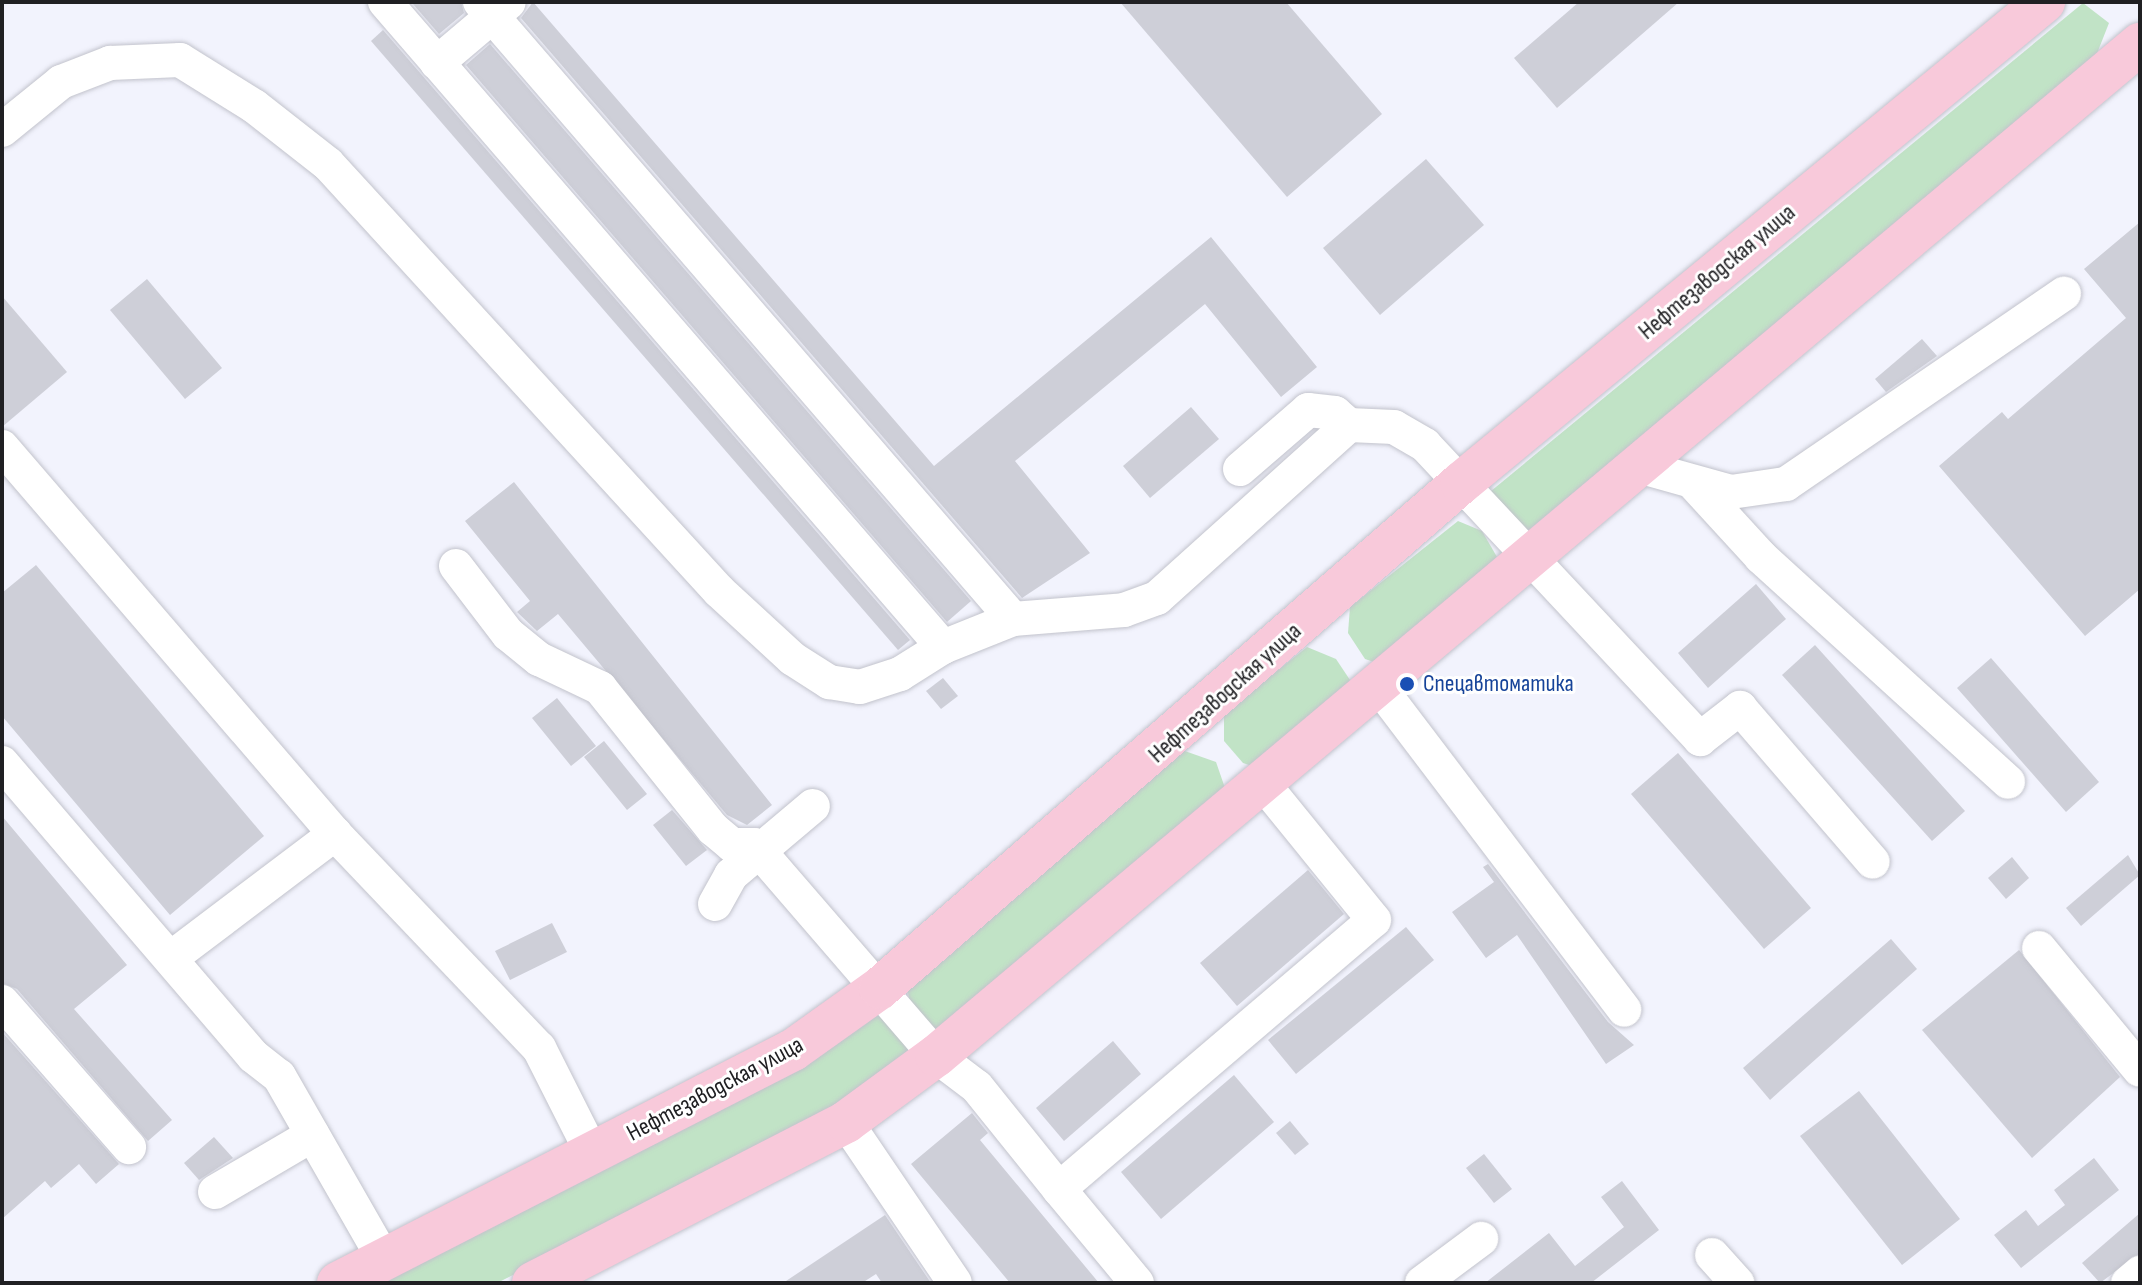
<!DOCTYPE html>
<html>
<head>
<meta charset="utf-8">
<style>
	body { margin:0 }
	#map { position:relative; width:2142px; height:1285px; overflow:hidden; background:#f2f3fd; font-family:"Sofia Sans Condensed",sans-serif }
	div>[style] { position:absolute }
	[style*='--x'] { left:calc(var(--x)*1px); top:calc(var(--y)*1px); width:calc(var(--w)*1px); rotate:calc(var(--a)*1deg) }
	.green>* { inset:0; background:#c1e3c6 }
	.building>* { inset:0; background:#cecfd8 }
	.roads { filter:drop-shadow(0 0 2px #c2c3cc) drop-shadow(0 0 2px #c2c3cc) }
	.minor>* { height:34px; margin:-17px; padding:0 17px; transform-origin:17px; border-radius:17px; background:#fff }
	.major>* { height:42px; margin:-21px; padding:0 21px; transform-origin:21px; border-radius:21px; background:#f8c9da }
	.dots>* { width:22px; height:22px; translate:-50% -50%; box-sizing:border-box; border:4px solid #fff; border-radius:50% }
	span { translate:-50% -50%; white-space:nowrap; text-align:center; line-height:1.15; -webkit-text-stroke:6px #fff; paint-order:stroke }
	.street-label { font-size:24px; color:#202023 }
	.transit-label { font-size:24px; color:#164399 }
	.left { translate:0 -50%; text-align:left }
	.frame { position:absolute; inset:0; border:4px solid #202023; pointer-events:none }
</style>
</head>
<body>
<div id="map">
	<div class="green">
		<i style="clip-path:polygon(2083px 3px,2109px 23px,2096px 56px,1529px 530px,1522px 533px,1485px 496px)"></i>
		<i style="clip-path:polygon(1458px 521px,1482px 531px,1497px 557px,1374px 662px,1365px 659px,1348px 633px,1350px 607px)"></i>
		<i style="clip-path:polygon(1307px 647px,1336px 659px,1350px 680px,1345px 689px,1252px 766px,1243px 763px,1224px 741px,1224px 713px)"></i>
		<i style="clip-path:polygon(1182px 750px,1216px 762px,1225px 788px,937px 1031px,910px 1006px,907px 985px)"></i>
		<i style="clip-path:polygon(878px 1010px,911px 1051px,799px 1130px,497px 1283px,381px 1283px)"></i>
	</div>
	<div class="building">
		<i style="clip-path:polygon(461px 2px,464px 13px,439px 34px,413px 4px)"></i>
		<i style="clip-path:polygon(533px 2px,934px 466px,1211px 237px,1317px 367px,1281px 397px,1205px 304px,1015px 461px,1090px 553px,1022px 598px,521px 18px)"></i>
		<i style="clip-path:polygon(1120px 2px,1286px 2px,1382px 114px,1287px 197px)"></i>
		<i style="clip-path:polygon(1579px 2px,1679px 2px,1557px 108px,1514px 58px)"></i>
		<i style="clip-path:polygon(383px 30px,910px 640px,898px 650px,371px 41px)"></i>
		<i style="clip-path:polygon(490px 44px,971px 601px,947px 622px,466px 65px)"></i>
		<i style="clip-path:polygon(1426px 159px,1484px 225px,1380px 315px,1323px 248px)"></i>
		<i style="clip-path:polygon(2140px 222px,2140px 589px,2085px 636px,1939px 466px,2002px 412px,2008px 419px,2126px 318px,2084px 269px)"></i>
		<i style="clip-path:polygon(147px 279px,222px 368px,185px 399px,110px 310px)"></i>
		<i style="clip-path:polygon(2px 296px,67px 372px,2px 427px)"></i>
		<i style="clip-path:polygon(1922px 339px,1937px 356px,1886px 392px,1875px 379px)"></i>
		<i style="clip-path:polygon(1191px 407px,1219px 439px,1150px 498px,1123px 466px)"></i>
		<i style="clip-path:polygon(514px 482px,772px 805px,747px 825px,727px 815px,558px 614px,537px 631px,517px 612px,530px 601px,465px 521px)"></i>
		<i style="clip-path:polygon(36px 565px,264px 836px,170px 915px,2px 716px,2px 593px)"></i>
		<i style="clip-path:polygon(1756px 584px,1786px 619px,1708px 688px,1678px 653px)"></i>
		<i style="clip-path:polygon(1815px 645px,1965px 811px,1932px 841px,1782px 675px)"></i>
		<i style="clip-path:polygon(1991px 658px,2099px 782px,2066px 812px,1957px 688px)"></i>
		<i style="clip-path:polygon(943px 678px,958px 696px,941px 709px,926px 691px)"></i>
		<i style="clip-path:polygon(557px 698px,596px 746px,571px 766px,532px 718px)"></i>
		<i style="clip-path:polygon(604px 741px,647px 794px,627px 810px,584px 757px)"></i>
		<i style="clip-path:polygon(1678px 753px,1811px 908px,1764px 949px,1631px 794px)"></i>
		<i style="clip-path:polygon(672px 810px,707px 850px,686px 866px,653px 825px)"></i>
		<i style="clip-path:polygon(2px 816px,127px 965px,74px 1009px,172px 1120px,148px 1141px,17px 989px,2px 983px)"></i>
		<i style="clip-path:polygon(2128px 855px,2140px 875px,2081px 926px,2066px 908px)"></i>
		<i style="clip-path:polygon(2012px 857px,2029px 878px,2006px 899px,1988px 878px)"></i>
		<i style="clip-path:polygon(1488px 864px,1608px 1022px,1634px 1045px,1606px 1064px,1517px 935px,1486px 958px,1452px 912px,1494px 882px,1483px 867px)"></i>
		<i style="clip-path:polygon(1308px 870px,1344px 914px,1237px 1006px,1200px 963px)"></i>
		<i style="clip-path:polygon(552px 923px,567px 952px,510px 980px,495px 951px)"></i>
		<i style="clip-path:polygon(1406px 927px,1434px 960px,1296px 1074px,1268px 1040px)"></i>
		<i style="clip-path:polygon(1891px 939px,1917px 969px,1770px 1100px,1743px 1068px)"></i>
		<i style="clip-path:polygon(2019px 950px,2120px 1077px,2032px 1158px,1922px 1030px)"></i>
		<i style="clip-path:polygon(2px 1032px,119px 1164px,96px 1184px,79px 1164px,51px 1188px,45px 1181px,2px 1219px)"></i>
		<i style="clip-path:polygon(1113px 1041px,1141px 1074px,1064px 1141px,1036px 1108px)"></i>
		<i style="clip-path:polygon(1234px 1075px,1274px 1122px,1161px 1219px,1121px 1172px)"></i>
		<i style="clip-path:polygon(1859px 1091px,1960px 1219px,1902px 1265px,1800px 1136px)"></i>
		<i style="clip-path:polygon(972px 1113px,988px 1133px,980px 1140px,1099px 1283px,1010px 1283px,911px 1164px)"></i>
		<i style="clip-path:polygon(1290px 1121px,1309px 1144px,1295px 1155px,1276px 1133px)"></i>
		<i style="clip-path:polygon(214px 1137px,233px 1158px,199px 1180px,184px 1163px)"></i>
		<i style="clip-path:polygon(1484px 1154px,1512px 1189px,1494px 1203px,1466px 1168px)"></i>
		<i style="clip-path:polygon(2094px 1158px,2119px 1190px,2021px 1268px,1994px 1235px,2026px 1210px,2038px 1226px,2065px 1205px,2054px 1190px)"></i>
		<i style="clip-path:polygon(1622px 1181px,1659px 1230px,1591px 1283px,1485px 1283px,1549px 1233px,1575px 1266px,1624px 1227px,1601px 1197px)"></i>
		<i style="clip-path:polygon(2140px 1213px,2140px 1253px,2100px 1283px,2082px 1263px)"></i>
		<i style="clip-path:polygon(885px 1215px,931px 1283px,882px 1283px,876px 1274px,862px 1283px,783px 1283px)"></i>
	</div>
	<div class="roads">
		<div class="minor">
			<i style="--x:385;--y:2;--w:853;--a:49.14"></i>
			<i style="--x:480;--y:2;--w:815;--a:49.18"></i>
			<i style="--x:437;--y:63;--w:94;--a:-40.3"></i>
			<i style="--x:2;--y:130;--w:76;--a:-39.1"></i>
			<i style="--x:61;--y:82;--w:53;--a:-21.2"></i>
			<i style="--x:110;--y:63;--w:70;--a:-2.5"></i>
			<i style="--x:180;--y:60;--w:87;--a:31.9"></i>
			<i style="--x:254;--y:106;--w:94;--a:38.1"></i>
			<i style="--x:328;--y:164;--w:579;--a:47.52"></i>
			<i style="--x:719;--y:591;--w:100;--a:42.6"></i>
			<i style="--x:793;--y:659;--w:43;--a:32.6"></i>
			<i style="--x:829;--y:682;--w:31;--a:9"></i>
			<i style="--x:860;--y:687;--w:42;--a:-18"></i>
			<i style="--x:900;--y:674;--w:51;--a:-32.1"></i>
			<i style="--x:943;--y:647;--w:75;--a:-21.8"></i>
			<i style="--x:1013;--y:619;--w:111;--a:-4.6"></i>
			<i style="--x:1124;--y:610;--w:35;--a:-20"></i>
			<i style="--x:1157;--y:598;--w:258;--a:-42"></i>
			<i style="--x:1349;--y:425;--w:45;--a:2.5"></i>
			<i style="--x:1394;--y:427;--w:36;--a:30"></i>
			<i style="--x:1425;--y:445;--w:403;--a:46.9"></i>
			<i style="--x:1700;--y:739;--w:51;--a:-37.8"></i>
			<i style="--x:1740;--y:708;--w:203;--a:49.2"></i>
			<i style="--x:2;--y:447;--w:511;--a:49.29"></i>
			<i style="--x:1638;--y:466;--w:97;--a:15.6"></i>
			<i style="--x:1731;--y:492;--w:56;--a:-8.3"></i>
			<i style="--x:1786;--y:484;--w:337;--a:-34.4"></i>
			<i style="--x:1240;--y:469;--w:90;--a:-40.9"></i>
			<i style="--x:1308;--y:410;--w:27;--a:6"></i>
			<i style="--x:1335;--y:413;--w:18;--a:41"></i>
			<i style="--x:1696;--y:486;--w:96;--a:47.5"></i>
			<i style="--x:1761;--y:557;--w:334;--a:42.3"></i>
			<i style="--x:456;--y:566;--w:86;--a:52.6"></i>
			<i style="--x:508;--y:634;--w:40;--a:39"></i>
			<i style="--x:539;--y:659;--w:68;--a:25.4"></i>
			<i style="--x:600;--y:688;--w:181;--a:51.3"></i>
			<i style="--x:713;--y:829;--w:25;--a:40"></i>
			<i style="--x:732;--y:845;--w:22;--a:0"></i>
			<i style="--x:754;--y:845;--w:279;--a:49.2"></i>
			<i style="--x:936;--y:1056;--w:51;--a:37.1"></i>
			<i style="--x:977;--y:1087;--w:131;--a:51.2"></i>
			<i style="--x:1377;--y:684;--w:409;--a:52.8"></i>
			<i style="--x:2;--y:763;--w:386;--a:49.4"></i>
			<i style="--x:253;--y:1056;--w:33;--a:38"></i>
			<i style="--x:279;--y:1076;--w:211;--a:60.2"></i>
			<i style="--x:715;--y:904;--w:33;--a:-61"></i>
			<i style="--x:731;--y:875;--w:107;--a:-40.1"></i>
			<i style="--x:2039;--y:948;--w:158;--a:50.4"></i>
			<i style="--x:171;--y:958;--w:206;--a:-37.1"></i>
			<i style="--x:335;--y:834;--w:296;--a:46.4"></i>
			<i style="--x:539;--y:1048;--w:118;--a:63.2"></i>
			<i style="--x:2;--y:1002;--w:193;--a:48.8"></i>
			<i style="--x:846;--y:1122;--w:194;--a:55.9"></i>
			<i style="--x:215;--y:1192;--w:113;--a:-30.4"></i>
			<i style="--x:1712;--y:1255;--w:38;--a:48"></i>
			<i style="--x:1137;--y:1283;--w:122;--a:-129.7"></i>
			<i style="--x:1059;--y:1189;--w:414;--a:-40.5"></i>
			<i style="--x:1374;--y:920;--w:179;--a:-129.1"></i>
			<i style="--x:1422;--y:1283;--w:74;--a:-36.7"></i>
			<i style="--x:2128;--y:1283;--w:16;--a:-40"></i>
		</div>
		<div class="major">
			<i style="--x:338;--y:1283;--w:511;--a:-27.12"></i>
			<i style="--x:793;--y:1050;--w:107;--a:-35.5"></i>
			<i style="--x:880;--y:988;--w:770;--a:-41"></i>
			<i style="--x:1461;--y:483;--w:756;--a:-39.52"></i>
			<i style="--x:533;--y:1283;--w:352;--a:-27.2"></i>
			<i style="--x:846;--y:1122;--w:112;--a:-36.3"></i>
			<i style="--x:936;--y:1056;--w:1573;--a:-40.05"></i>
		</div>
	</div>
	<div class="dots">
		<i style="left:1407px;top:684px;background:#1a4fb4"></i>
	</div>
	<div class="street-label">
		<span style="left:1717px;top:272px;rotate:-40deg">Нефтезаводская улица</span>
		<span style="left:1225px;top:693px;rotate:-42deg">Нефтезаводская улица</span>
		<span style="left:715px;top:1089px;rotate:-28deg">Нефтезаводская улица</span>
	</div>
	<div class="transit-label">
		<span class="left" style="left:1423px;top:684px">Спецавтоматика</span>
	</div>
	<div class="frame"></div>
</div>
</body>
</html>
